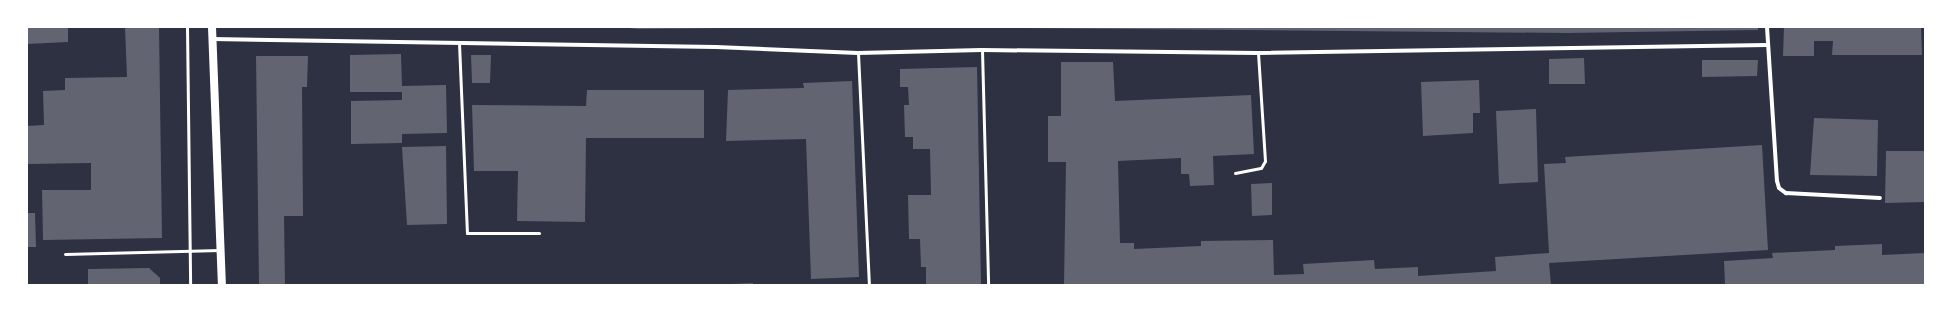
<!DOCTYPE html>
<html>
<head>
<meta charset="utf-8">
<style>
	body { margin:0 }
	#map { position:relative; width:1952px; height:312px; overflow:hidden; background:#2d3142; font-family:"DejaVu Sans",sans-serif }
	div>[style] { position:absolute }
	[style*='--x'] { left:calc(var(--x)*1px); top:calc(var(--y)*1px); width:calc(var(--w)*1px); rotate:calc(var(--a)*1deg) }
	.building>* { inset:0; background:#626471 }
	.service>* { height:3px; margin:-1.5px; padding:0 1.5px; transform-origin:1.5px; border-radius:1.5px; background:#fff }
	.minor>* { height:4px; margin:-2px; padding:0 2px; transform-origin:2px; border-radius:2px; background:#fff }
	.secondary>* { height:8px; margin:-4px; padding:0 4px; transform-origin:4px; border-radius:4px; background:#fff }
	span { translate:-50% -50%; white-space:nowrap; text-align:center; line-height:1.15; -webkit-text-stroke:3.5px #fff; paint-order:stroke }
	.frame { position:absolute; inset:0; border:28px solid #fff; pointer-events:none }
</style>
</head>
<body>
<div id="map">
	<div class="building">
		<i style="clip-path:polygon(27px 27px,68px 27px,68px 42px,27px 44px)"></i>
		<i style="clip-path:polygon(125px 27px,159px 27px,162px 238px,43px 240px,42px 190px,91px 190px,91px 163px,27px 164px,27px 126px,44px 125px,43px 91px,65px 90px,65px 78px,127px 77px)"></i>
		<i style="clip-path:polygon(620px 27px,735px 27px,735px 28px,638px 29px)"></i>
		<i style="clip-path:polygon(894px 27px,1758px 27px,1758px 30px,1567px 33px)"></i>
		<i style="clip-path:polygon(1784px 27px,1921px 27px,1922px 55px,1832px 55px,1833px 41px,1814px 41px,1814px 56px,1783px 56px)"></i>
		<i style="clip-path:polygon(401px 54px,402px 86px,446px 85px,447px 133px,402px 134px,402px 143px,351px 144px,351px 101px,402px 100px,402px 92px,350px 92px,350px 55px)"></i>
		<i style="clip-path:polygon(471px 55px,491px 55px,490px 83px,472px 83px)"></i>
		<i style="clip-path:polygon(256px 56px,308px 56px,307px 87px,302px 87px,303px 216px,284px 216px,285px 285px,259px 285px)"></i>
		<i style="clip-path:polygon(1584px 58px,1585px 84px,1549px 84px,1549px 59px)"></i>
		<i style="clip-path:polygon(1702px 60px,1758px 60px,1757px 76px,1702px 77px)"></i>
		<i style="clip-path:polygon(1061px 62px,1113px 62px,1115px 101px,1251px 95px,1254px 154px,1213px 156px,1214px 185px,1190px 186px,1189px 174px,1181px 174px,1181px 158px,1118px 161px,1120px 243px,1134px 243px,1134px 249px,1201px 246px,1201px 241px,1273px 240px,1274px 275px,1304px 274px,1303px 264px,1374px 260px,1375px 269px,1418px 267px,1418px 276px,1496px 271px,1495px 257px,1549px 253px,1544px 164px,1566px 163px,1565px 157px,1762px 145px,1768px 250px,1549px 263px,1551px 285px,1064px 285px,1066px 162px,1048px 162px,1048px 116px,1061px 116px)"></i>
		<i style="clip-path:polygon(977px 67px,981px 285px,926px 285px,926px 267px,921px 267px,920px 239px,909px 239px,908px 195px,931px 195px,930px 149px,913px 149px,913px 137px,905px 137px,904px 105px,909px 105px,908px 87px,900px 87px,900px 69px)"></i>
		<i style="clip-path:polygon(1479px 80px,1480px 113px,1473px 113px,1473px 133px,1423px 136px,1421px 82px)"></i>
		<i style="clip-path:polygon(852px 81px,859px 277px,811px 279px,806px 139px,726px 141px,728px 90px,804px 88px,803px 83px)"></i>
		<i style="clip-path:polygon(587px 90px,704px 90px,704px 138px,586px 138px,585px 222px,517px 221px,518px 171px,474px 171px,472px 105px,586px 106px)"></i>
		<i style="clip-path:polygon(1536px 109px,1538px 182px,1499px 184px,1496px 111px)"></i>
		<i style="clip-path:polygon(1814px 118px,1878px 120px,1877px 176px,1810px 175px)"></i>
		<i style="clip-path:polygon(446px 146px,447px 224px,407px 225px,402px 147px)"></i>
		<i style="clip-path:polygon(1886px 151px,1925px 151px,1925px 202px,1885px 203px)"></i>
		<i style="clip-path:polygon(1272px 183px,1272px 215px,1252px 216px,1251px 184px)"></i>
		<i style="clip-path:polygon(27px 213px,35px 213px,36px 247px,27px 247px)"></i>
		<i style="clip-path:polygon(1882px 244px,1882px 255px,1925px 253px,1925px 285px,1725px 285px,1724px 261px,1773px 258px,1772px 253px,1835px 250px,1835px 246px)"></i>
		<i style="clip-path:polygon(149px 268px,160px 278px,160px 285px,88px 285px,88px 269px)"></i>
		<i style="clip-path:polygon(753px 283px,753px 285px,732px 285px,732px 284px)"></i>
	</div>
	<div class="service">
		<i style="--x:187;--y:27;--w:258;--a:89.3"></i>
		<i style="--x:459;--y:43;--w:190;--a:87.6"></i>
		<i style="--x:467;--y:233;--w:72;--a:0"></i>
		<i style="--x:982;--y:50;--w:235;--a:88.5"></i>
		<i style="--x:858;--y:53;--w:232;--a:87.3"></i>
		<i style="--x:1235;--y:173;--w:26;--a:-11"></i>
		<i style="--x:1261;--y:168;--w:8;--a:-60"></i>
		<i style="--x:1265;--y:161;--w:108;--a:-93.7"></i>
		<i style="--x:65;--y:254;--w:155;--a:-1.5"></i>
	</div>
	<div class="minor">
		<i style="--x:1767;--y:27;--w:154;--a:86.3"></i>
		<i style="--x:1777;--y:181;--w:7;--a:74"></i>
		<i style="--x:1779;--y:188;--w:9;--a:36"></i>
		<i style="--x:1786;--y:193;--w:94;--a:3"></i>
		<i style="--x:212;--y:39;--w:504;--a:0.91"></i>
		<i style="--x:716;--y:47;--w:142;--a:2.4"></i>
		<i style="--x:858;--y:53;--w:124;--a:-1.4"></i>
		<i style="--x:982;--y:50;--w:276;--a:0.6"></i>
		<i style="--x:1258;--y:53;--w:509;--a:-0.9"></i>
	</div>
	<div class="secondary">
		<i style="--x:212;--y:27;--w:258;--a:87.8"></i>
	</div>
	<div class="frame"></div>
</div>
</body>
</html>
